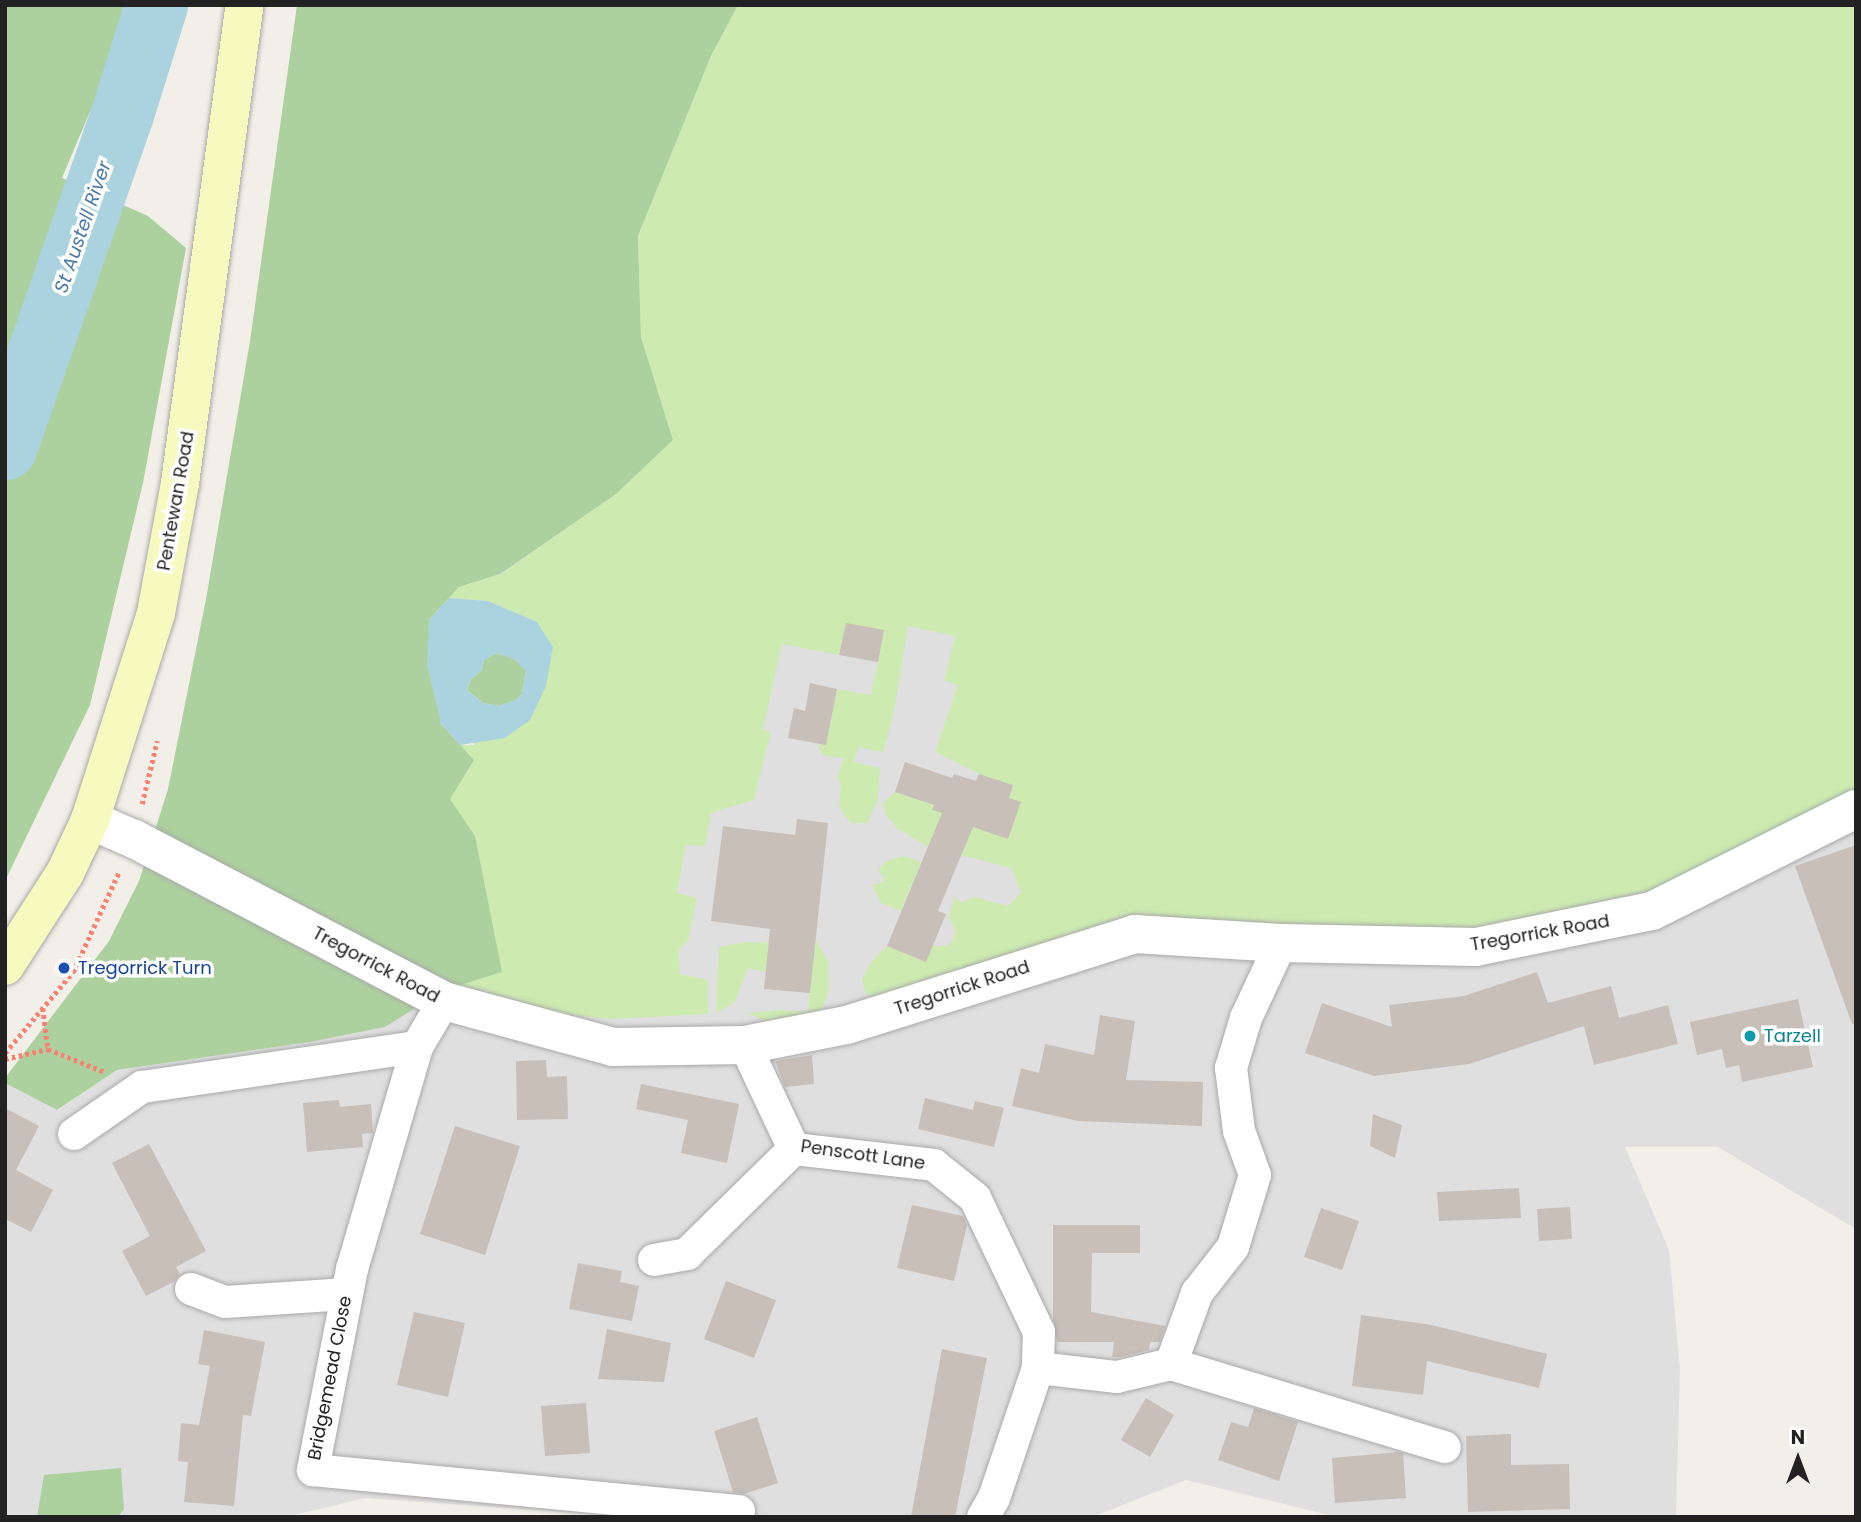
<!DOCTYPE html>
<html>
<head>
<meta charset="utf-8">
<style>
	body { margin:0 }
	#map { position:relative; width:1861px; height:1522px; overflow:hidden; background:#f2efe9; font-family:Poppins,sans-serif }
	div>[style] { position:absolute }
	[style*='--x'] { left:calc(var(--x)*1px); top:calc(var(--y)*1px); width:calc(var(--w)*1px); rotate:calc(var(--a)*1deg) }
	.residential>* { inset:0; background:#e0dfdf }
	.grass>* { inset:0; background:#cdebb0 }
	.forest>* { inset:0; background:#add19e }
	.water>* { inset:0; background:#aad3df }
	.river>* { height:63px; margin:-31.5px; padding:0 31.5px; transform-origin:31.5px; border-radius:31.5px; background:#aad3df }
	.building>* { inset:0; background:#c7bfb8 }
	.path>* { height:4.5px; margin-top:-2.25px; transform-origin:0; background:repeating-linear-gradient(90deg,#fa8072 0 3.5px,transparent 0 7px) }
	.roads { filter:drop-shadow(0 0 2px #a9a9a9) drop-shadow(0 0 2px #a9a9a9) }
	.minor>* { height:32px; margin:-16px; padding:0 16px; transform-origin:16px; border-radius:16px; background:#fff }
	.tertiary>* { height:38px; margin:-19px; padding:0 19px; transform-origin:19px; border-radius:19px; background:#fff }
	.secondary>* { height:38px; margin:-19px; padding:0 19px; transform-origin:19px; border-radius:19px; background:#f7fabf }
	.dots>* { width:19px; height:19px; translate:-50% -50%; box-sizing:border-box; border:4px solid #fff; border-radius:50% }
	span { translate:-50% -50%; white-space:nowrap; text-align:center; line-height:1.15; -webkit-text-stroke:7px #fff; paint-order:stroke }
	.street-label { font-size:18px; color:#222 }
	.transit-label { font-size:18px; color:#164399 }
	.left { translate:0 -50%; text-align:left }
	.culture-label { font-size:18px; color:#0d838f }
	.water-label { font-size:19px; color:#4a7aab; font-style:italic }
	.frame { position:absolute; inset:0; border:7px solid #222; pointer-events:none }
	.north { position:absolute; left:1763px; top:1424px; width:70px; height:70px; -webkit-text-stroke:5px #fff; paint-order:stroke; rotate:0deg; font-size:19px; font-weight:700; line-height:28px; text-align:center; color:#222 }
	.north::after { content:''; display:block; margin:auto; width:24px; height:32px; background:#222; clip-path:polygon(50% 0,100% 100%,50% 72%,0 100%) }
</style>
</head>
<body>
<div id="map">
	<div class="residential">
		<i style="clip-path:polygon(616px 494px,1856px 826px,1856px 1229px,1718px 1147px,1625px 1147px,1669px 1250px,1680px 1369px,1676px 1517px,1337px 1517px,1186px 1480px,1092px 1517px,637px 1517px,365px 1498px,286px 1517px,5px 1517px,5px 1083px,58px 1110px,117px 1070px,310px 1042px,385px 1027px,474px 760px,460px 745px,474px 745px,488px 601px,449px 598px)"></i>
	</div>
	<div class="grass">
		<i style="clip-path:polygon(738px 5px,1856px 5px,1856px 794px,1673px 888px,1470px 935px,1147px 920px,873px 999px,865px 992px,862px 980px,871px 962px,887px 946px,926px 962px,933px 946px,945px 946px,953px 941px,956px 931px,949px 918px,954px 898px,962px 902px,974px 897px,1008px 906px,1021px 892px,1011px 868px,927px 846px,898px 829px,885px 814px,883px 803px,895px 792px,934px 805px,933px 809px,1009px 798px,1013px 785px,979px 774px,935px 752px,958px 685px,944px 680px,955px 636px,908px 626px,894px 712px,883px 752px,858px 747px,854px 762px,880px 768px,878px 800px,867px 823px,851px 823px,842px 812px,839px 804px,841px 785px,837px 778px,844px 758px,822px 755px,818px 744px,826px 745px,837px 689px,871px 695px,884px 631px,846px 623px,839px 655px,782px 644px,763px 730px,771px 732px,754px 800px,711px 813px,705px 846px,686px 845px,677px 893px,697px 898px,688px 941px,678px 951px,680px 974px,708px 980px,708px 1014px,610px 1019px,524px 1010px,444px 990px,487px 898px,475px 836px,449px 799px,474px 760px,460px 745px,474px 745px,553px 647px,537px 622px,488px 601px,449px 598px,459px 587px,501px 574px,616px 494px,673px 440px,641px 337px,638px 236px,711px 56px)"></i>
		<i style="clip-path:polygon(904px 856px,921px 862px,901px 911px,881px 903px,872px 885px,884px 882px,883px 875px,878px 871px,886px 861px)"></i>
		<i style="clip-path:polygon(815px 939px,828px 961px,829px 990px,823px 1008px,816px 1015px,769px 1022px,747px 1013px,781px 1010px,808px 1012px)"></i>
		<i style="clip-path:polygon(744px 942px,781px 943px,785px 967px,766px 965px,765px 972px,748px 968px,735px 1002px,716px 1013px,719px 947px)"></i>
	</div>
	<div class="forest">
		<i style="clip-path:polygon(5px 5px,135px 5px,62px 178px,148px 216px,186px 248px,143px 483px,90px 705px,5px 881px)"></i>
		<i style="clip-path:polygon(297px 5px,738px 5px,711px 56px,638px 236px,641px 337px,673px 440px,616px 494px,500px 574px,459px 587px,429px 620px,441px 724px,474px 760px,450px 799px,475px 836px,502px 972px,444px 990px,385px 1027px,310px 1042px,117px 1070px,57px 1110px,5px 1083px,5px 1078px,109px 941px,139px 881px,168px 789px,206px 599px,250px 341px)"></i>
		<i style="clip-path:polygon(497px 653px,514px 659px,526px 670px,522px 694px,516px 700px,499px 706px,483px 703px,467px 690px,471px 679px,482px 670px,484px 660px)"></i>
		<i style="clip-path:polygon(121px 1468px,124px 1509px,118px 1517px,37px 1517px,44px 1475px)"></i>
	</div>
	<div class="water">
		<i style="clip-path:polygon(evenodd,449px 598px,488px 601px,537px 622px,553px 647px,546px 686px,530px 720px,505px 738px,460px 745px,441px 724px,427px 665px,429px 620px,449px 598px,497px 653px,514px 659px,526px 671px,522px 694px,516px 700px,499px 706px,483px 703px,467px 690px,471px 679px,482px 670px,484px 660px,497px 653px)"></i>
	</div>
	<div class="river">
		<i style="--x:5;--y:448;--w:354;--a:-70.7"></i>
		<i style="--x:122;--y:114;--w:114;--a:-72.7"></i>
	</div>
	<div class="building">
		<i style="clip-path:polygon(846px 623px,884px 630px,878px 662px,839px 655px)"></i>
		<i style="clip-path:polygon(810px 683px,837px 689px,826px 745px,788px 738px,794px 708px,805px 711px)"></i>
		<i style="clip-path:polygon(905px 762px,952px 778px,954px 774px,976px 781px,979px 774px,1013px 785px,1009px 798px,1021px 802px,1008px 839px,973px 827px,938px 911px,946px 914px,926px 962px,887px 946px,942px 813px,932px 810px,934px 805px,895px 792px)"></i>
		<i style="clip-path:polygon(797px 819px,828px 823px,810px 993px,764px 989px,770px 929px,711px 921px,723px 826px,795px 835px)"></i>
		<i style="clip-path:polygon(1856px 845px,1856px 1023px,1852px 1024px,1795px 866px)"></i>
		<i style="clip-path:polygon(1537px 972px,1548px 1003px,1611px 986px,1619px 1018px,1668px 1005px,1678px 1044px,1594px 1065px,1584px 1026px,1469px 1064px,1374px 1076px,1305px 1053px,1322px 1003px,1392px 1027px,1389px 1005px,1464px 996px)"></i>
		<i style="clip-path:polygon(1798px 999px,1813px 1067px,1742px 1082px,1739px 1065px,1726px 1068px,1722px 1049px,1697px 1055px,1690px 1022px)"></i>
		<i style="clip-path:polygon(1100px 1015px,1135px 1021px,1126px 1080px,1203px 1082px,1202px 1126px,1078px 1121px,1012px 1106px,1021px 1068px,1039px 1073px,1045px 1044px,1094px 1055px)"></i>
		<i style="clip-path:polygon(812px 1055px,814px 1084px,785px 1087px,775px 1061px)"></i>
		<i style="clip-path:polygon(546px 1060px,547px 1077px,567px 1076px,568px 1119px,517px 1120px,516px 1061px)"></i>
		<i style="clip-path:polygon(641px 1084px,739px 1104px,727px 1163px,681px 1153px,688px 1120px,636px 1109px)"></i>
		<i style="clip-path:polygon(925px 1098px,973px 1110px,975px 1101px,1004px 1108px,994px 1147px,918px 1129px)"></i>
		<i style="clip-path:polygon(339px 1100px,340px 1107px,371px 1104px,373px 1133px,362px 1134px,363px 1147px,307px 1152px,303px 1103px)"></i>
		<i style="clip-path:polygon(5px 1108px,39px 1126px,16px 1170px,53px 1190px,31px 1232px,5px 1219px)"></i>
		<i style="clip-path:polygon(1373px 1114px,1402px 1125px,1395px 1158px,1370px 1146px)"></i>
		<i style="clip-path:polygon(455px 1126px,520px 1146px,485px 1255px,420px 1234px)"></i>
		<i style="clip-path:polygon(149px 1144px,206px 1251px,176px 1267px,180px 1274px,175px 1281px,146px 1296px,122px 1251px,150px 1236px,112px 1163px)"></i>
		<i style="clip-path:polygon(1519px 1188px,1521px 1218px,1439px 1221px,1437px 1192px)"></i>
		<i style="clip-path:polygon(912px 1205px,963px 1216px,967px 1225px,954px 1281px,897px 1268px)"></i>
		<i style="clip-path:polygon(1570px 1207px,1572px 1239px,1539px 1241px,1537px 1209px)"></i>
		<i style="clip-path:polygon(1321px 1208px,1359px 1221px,1342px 1270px,1304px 1257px)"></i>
		<i style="clip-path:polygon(1053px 1225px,1140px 1225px,1140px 1253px,1092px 1253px,1091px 1312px,1165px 1326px,1160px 1342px,1150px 1342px,1149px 1350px,1121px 1357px,1112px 1357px,1114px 1342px,1057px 1342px,1053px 1318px)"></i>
		<i style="clip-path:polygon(578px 1263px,622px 1271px,620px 1282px,639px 1286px,632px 1321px,569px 1309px)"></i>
		<i style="clip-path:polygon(726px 1281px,776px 1300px,754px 1358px,704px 1339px)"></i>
		<i style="clip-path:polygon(414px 1312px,465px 1323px,448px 1397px,397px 1385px)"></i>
		<i style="clip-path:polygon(1361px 1315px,1432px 1325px,1547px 1354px,1539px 1388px,1427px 1361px,1423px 1395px,1352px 1386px)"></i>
		<i style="clip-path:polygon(607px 1329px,671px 1343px,664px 1382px,598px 1379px)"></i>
		<i style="clip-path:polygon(204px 1330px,265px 1342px,251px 1416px,243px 1415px,234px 1506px,184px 1502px,188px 1462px,178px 1461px,181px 1423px,199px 1425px,210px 1366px,198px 1364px)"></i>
		<i style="clip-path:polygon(942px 1349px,987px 1358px,955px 1517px,911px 1517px)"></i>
		<i style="clip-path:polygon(1146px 1398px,1174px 1415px,1150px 1457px,1121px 1440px)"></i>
		<i style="clip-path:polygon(586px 1403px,590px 1453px,545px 1456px,541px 1406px)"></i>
		<i style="clip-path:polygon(1254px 1408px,1298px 1422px,1279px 1481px,1218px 1460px,1231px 1422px,1248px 1427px)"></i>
		<i style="clip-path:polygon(757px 1417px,778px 1483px,744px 1494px,733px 1492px,714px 1431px)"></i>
		<i style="clip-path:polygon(1511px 1434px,1511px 1465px,1569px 1464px,1570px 1509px,1468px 1512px,1466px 1436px)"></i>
		<i style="clip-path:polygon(1399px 1452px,1403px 1453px,1406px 1498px,1335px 1503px,1332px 1458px)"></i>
	</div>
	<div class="path">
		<i style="--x:142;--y:804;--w:65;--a:-76.6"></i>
		<i style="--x:43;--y:1008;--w:41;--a:83"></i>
		<i style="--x:5;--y:1053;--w:106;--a:-50"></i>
		<i style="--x:73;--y:972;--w:110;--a:-65.3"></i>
		<i style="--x:5;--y:1059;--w:44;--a:-13.1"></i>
		<i style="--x:48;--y:1049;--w:61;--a:22"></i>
	</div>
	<div class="roads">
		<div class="minor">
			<i style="--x:444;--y:1001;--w:53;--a:120.4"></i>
			<i style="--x:417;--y:1047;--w:231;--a:106.3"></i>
			<i style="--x:352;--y:1269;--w:205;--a:101"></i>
			<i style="--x:313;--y:1470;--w:428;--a:5.5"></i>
			<i style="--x:745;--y:1045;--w:115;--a:64.8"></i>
			<i style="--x:794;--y:1149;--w:141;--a:6.5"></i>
			<i style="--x:934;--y:1165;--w:53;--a:38.8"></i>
			<i style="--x:975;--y:1198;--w:148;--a:64.5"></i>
			<i style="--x:1039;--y:1332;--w:36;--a:92"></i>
			<i style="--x:74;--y:1134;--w:83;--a:-34.7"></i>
			<i style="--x:142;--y:1087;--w:278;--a:-8.3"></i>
			<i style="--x:654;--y:1260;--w:34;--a:-10"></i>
			<i style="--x:687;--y:1254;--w:150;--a:-44.5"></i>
			<i style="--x:191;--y:1289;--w:36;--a:21"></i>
			<i style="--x:225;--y:1302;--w:122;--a:-3.8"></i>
			<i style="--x:1171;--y:1364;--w:286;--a:16.9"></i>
			<i style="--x:983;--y:1517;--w:22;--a:-60"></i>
			<i style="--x:994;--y:1498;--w:137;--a:-71.3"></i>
			<i style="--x:1038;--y:1368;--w:80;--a:6.5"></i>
			<i style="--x:1117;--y:1377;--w:56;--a:-13.5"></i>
			<i style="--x:1171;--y:1364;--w:76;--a:-69.9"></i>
			<i style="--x:1197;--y:1293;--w:58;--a:-52"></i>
			<i style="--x:1233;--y:1247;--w:75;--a:-73"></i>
			<i style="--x:1255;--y:1175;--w:47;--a:-110"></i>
			<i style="--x:1239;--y:1131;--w:64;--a:-97.2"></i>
			<i style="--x:1231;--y:1068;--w:52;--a:-73.3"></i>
			<i style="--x:1246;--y:1018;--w:83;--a:-65"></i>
		</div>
		<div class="tertiary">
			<i style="--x:90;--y:820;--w:48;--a:23.4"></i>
			<i style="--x:134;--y:839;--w:350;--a:27.6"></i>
			<i style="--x:444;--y:1001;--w:175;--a:15.2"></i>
			<i style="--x:613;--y:1047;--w:132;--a:-0.9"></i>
			<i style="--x:745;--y:1045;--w:104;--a:-11.1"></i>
			<i style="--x:847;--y:1025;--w:302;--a:-17.5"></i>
			<i style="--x:1135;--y:934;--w:146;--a:3.5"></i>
			<i style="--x:1281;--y:943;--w:195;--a:1.2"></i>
			<i style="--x:1476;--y:947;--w:180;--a:-11.6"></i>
			<i style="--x:1652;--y:911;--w:228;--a:-26.6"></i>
		</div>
		<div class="secondary">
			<i style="--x:5;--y:966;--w:111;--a:-57.2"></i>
			<i style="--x:65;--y:873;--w:59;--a:-64.7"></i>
			<i style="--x:90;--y:820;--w:217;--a:-72.3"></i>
			<i style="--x:156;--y:613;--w:132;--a:-79.5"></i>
			<i style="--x:180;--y:483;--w:482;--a:-82.3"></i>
		</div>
	</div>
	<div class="dots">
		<i style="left:64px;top:968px;background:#1a4fb4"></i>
		<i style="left:1750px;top:1036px;background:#0f9aa8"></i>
	</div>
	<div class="street-label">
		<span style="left:176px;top:501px;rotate:-80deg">Pentewan Road</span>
		<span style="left:1540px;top:933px;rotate:-10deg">Tregorrick Road</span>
		<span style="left:376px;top:965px;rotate:28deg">Tregorrick Road</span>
		<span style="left:962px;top:988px;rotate:-18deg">Tregorrick Road</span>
		<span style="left:863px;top:1155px;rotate:8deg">Penscott Lane</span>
		<span style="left:330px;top:1378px;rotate:-79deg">Bridgemead Close</span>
	</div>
	<div class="transit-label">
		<span class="left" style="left:78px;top:968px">Tregorrick Turn</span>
	</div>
	<div class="culture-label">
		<span class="left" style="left:1764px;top:1036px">Tarzell</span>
	</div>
	<div class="water-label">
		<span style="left:83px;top:227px;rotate:-71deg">St Austell River</span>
	</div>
	<div class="frame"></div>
	<div class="north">N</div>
</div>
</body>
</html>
